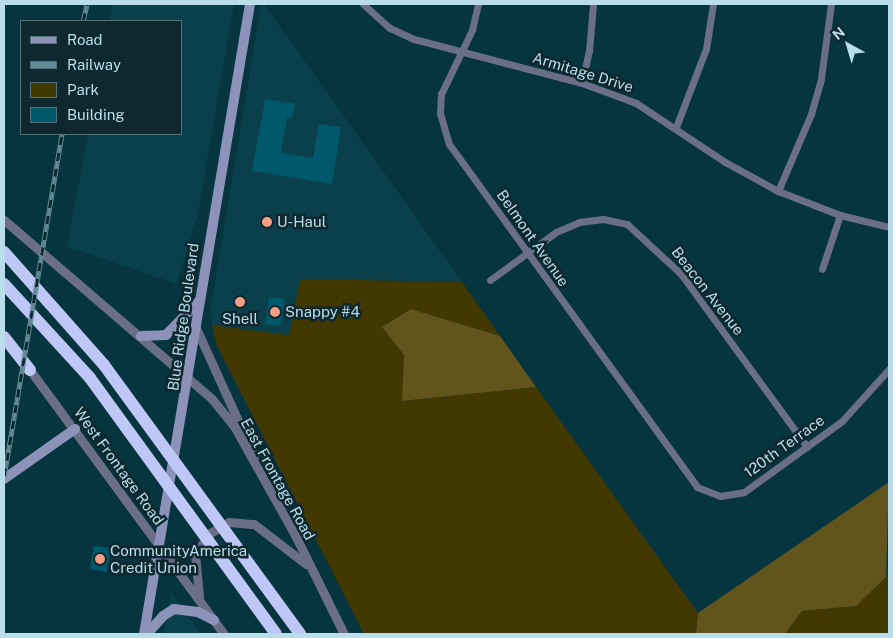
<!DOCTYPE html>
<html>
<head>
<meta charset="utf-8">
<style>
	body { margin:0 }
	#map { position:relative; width:893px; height:638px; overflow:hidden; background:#06343f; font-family:"Public Sans",sans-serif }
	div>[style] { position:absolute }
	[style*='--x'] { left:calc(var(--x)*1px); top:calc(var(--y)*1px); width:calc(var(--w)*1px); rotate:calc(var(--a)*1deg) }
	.built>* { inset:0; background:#0a404c }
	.green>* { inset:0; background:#423801 }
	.forest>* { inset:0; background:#61551c }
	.building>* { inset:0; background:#00596b }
	.minor>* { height:7px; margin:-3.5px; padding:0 3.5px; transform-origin:3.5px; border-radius:3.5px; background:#6a6e86 }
	.tertiary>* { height:9px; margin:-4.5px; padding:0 4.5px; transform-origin:4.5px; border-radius:4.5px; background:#6a6e86 }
	.secondary>* { height:10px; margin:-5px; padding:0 5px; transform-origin:5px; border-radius:5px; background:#8c92b8 }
	.motorway>* { height:12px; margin:-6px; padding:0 6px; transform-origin:6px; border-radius:6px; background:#bfc7f7 }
	.rail>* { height:4.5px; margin-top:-2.25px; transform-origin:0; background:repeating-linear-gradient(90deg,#0f282f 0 8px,#618a95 0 16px); box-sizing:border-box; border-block:1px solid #618a95 }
	.dots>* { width:14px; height:14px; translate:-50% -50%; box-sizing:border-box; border:2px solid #0f282f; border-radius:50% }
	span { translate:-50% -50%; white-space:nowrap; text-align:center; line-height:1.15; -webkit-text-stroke:5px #0f282f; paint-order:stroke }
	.street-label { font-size:15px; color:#b9dee9 }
	.poi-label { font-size:15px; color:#b9dee9 }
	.left { translate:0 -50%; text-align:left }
	.frame { position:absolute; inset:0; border:5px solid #b9dee9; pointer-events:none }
	.legend { position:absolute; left:20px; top:20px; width:162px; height:115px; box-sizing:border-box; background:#0f282f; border:1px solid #537179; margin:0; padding:6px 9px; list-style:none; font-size:15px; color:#b9dee9 }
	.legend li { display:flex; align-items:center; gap:10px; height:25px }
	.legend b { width:25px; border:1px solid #537179 }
	.north { position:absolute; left:823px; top:20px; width:50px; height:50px; -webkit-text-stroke:4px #0f282f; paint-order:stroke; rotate:321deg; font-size:14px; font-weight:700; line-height:20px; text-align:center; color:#b9dee9 }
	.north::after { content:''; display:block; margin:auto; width:18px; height:22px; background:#b9dee9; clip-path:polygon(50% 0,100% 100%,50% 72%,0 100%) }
</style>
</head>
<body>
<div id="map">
	<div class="built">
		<i style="clip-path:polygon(112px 4px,234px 4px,198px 213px,177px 284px,67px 247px,88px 134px,181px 134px,181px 21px,109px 21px)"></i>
		<i style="clip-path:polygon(261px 4px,264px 4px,462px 282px,301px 279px,289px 335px,212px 325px,211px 307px)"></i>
		<i style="clip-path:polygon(171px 592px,201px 634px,164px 634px)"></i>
	</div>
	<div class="green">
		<i style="clip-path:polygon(300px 279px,462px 282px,500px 336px,411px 309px,382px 327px,404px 355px,403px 401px,536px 387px,698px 613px,696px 634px,364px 634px,216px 344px,212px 325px,289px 335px)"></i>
		<i style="clip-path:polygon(889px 562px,889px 634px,785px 634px,802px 611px,856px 606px,886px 577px)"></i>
	</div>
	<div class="forest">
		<i style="clip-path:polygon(411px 309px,500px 336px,536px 387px,402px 401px,404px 355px,382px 327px)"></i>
		<i style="clip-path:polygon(889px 482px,886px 577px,856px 606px,802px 611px,785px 634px,696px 634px,698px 613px)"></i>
	</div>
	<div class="building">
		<i style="clip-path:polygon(265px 99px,295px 104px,292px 118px,287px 117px,281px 153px,313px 158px,319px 124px,341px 127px,332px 184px,252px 171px)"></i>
		<i style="clip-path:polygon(269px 297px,285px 299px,280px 326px,265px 324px)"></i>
		<i style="clip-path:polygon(94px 546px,111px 548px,107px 572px,90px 569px)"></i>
	</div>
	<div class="minor">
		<i style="--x:363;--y:4;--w:36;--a:42"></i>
		<i style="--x:390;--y:28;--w:26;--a:25"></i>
		<i style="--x:414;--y:39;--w:174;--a:14.7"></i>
		<i style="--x:582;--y:83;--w:58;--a:20.3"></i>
		<i style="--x:636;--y:103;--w:107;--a:33.5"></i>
		<i style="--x:725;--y:162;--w:60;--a:28.7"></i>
		<i style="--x:778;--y:191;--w:66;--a:21.2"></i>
		<i style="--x:840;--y:215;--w:50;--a:13.8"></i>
		<i style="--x:478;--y:4;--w:27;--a:103"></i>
		<i style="--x:472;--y:30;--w:71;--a:115.8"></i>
		<i style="--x:441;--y:94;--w:19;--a:93"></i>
		<i style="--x:440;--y:113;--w:32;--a:74"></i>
		<i style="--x:449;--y:144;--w:423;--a:54.1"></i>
		<i style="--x:697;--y:487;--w:25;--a:21"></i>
		<i style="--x:720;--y:496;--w:24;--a:-9"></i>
		<i style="--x:744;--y:492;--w:121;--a:-35.9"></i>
		<i style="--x:842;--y:421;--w:70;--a:-47.9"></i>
		<i style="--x:582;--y:83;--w:33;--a:-78"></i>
		<i style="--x:589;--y:51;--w:47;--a:-85.1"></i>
		<i style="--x:676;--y:127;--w:84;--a:-69"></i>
		<i style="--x:706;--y:49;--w:46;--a:-81.2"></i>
		<i style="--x:778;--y:191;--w:84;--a:-66.8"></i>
		<i style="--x:811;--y:114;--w:37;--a:-74"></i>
		<i style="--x:821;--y:78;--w:75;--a:-82.3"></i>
		<i style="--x:822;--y:269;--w:57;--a:-71.6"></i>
		<i style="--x:490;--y:280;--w:82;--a:-36"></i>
		<i style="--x:556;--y:232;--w:25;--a:-23"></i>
		<i style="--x:579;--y:222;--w:24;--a:-7"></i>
		<i style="--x:603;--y:219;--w:25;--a:12"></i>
		<i style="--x:627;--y:224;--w:74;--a:42.8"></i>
		<i style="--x:681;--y:274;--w:214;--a:53.9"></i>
	</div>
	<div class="tertiary">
		<i style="--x:4;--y:220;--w:274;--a:40.7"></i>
		<i style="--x:212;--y:399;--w:35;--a:51"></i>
		<i style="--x:234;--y:426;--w:125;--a:60.8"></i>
		<i style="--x:295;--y:535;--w:110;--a:63.7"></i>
		<i style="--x:196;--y:328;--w:141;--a:65.6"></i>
		<i style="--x:27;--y:366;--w:333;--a:53.7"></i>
		<i style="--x:199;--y:596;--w:42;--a:-95.4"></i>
		<i style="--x:195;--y:554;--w:26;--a:-54"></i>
		<i style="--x:210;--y:533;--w:22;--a:-30"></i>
		<i style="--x:229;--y:522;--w:25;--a:5"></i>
		<i style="--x:254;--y:524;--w:66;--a:37.6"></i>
	</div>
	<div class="secondary">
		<i style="--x:141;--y:336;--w:25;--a:-2"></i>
		<i style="--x:166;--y:335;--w:49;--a:-45.8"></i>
		<i style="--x:4;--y:479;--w:87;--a:-35.2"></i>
		<i style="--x:144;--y:634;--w:639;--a:-80.45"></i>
		<i style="--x:147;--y:634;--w:24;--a:-48"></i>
		<i style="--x:163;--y:616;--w:13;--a:-32"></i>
		<i style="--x:174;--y:609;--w:24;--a:7"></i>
		<i style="--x:198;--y:612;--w:18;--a:27"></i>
	</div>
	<div class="motorway">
		<i style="--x:4;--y:252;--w:151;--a:48.5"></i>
		<i style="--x:104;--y:365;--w:333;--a:53.9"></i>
		<i style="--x:4;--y:284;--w:127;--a:47.5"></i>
		<i style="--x:90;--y:378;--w:316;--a:54"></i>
		<i style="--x:4;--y:337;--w:42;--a:51.8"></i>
	</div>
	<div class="rail">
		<i style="--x:83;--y:21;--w:17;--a:-77"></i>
		<i style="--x:4;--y:476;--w:347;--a:-80.4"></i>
	</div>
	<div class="dots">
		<i style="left:267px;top:222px;background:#f39f85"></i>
		<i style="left:240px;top:302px;background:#f39f85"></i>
		<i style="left:275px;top:312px;background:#f39f85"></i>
		<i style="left:100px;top:559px;background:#f39f85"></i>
	</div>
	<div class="street-label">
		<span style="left:583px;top:72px;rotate:17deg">Armitage Drive</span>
		<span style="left:533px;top:238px;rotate:55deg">Belmont Avenue</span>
		<span style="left:708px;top:291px;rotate:52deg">Beacon Avenue</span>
		<span style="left:183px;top:317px;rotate:-82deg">Blue Ridge Boulevard</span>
		<span style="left:784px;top:446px;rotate:-36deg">120th Terrace</span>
		<span style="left:119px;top:466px;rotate:54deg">West Frontage Road</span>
		<span style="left:278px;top:479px;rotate:61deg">East Frontage Road</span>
	</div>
	<div class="poi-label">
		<span class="left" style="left:277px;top:222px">U-Haul</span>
		<span class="left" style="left:285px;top:312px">Snappy #4</span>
		<span style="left:240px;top:319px">Shell</span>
		<span class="left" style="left:110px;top:559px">CommunityAmerica<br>Credit Union</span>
	</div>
	<div class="frame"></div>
	<ul class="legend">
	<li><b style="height:6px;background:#8c92b8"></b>Road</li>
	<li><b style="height:6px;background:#618a95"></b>Railway</li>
	<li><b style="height:14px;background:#423801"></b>Park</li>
	<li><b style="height:14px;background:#00596b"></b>Building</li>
	</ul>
	<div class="north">N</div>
</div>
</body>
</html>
